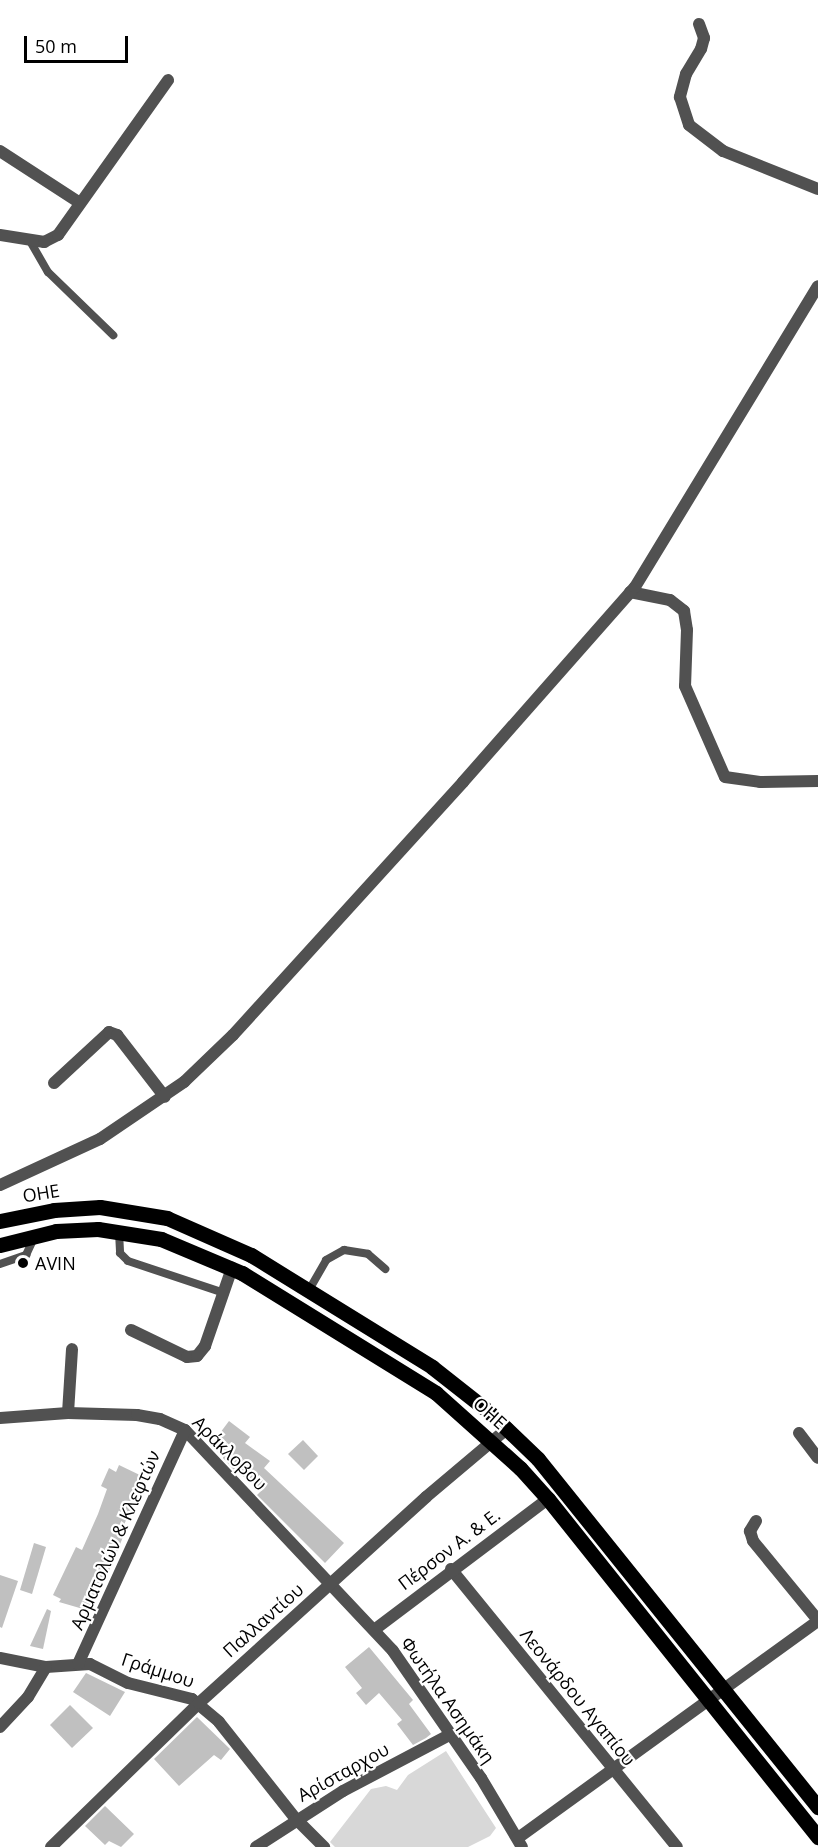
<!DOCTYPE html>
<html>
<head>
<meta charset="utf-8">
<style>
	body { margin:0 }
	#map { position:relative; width:818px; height:1847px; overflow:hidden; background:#fff; font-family:"Open Sans",sans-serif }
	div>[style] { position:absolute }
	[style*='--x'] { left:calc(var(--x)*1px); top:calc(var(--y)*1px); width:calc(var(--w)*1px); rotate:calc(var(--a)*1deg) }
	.green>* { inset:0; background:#d8d8d8 }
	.building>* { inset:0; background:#c0c0c0 }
	.service>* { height:8px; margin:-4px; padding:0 4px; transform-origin:4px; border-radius:4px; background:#515151 }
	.minor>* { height:12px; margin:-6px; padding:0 6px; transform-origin:6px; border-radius:6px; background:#515151 }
	.primary>* { height:15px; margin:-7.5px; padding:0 7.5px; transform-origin:7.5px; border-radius:7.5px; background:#000 }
	.dots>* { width:16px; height:16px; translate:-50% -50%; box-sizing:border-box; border:3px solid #fff; border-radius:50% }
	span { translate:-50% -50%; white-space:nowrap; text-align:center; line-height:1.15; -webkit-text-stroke:4.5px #fff; paint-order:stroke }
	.street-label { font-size:18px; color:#000 }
	.poi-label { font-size:18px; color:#000 }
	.left { translate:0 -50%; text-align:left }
	.scale { position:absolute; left:24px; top:36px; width:104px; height:27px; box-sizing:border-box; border:3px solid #000; border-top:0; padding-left:8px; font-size:18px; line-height:21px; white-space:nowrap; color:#000; -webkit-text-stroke:4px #fff; paint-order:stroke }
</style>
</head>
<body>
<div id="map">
	<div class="green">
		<i style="clip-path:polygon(446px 1751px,496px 1828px,490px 1836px,468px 1847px,335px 1847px,330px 1842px,371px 1789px,386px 1786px,397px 1790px,408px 1775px)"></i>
	</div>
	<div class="building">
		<i style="clip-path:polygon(229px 1421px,250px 1437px,245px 1443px,270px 1461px,264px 1468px,344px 1543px,325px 1563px,257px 1495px,262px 1490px,233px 1469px,211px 1445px)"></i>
		<i style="clip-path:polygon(303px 1440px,318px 1456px,304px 1470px,288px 1454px)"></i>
		<i style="clip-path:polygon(119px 1465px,146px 1478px,121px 1531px,125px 1532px,112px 1564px,90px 1611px,59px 1602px,61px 1599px,53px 1595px,76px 1547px,82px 1550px,98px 1514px,107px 1489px,101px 1486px,109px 1468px,116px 1472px)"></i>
		<i style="clip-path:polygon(34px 1543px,46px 1547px,32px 1594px,20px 1590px)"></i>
		<i style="clip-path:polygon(0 1575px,18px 1581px,2px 1628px,0 1627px)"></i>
		<i style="clip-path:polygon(47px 1609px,51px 1611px,43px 1649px,30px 1646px)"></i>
		<i style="clip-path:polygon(369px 1647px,413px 1700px,409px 1704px,431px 1734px,426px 1738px,413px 1745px,397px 1724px,402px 1720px,379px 1693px,366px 1705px,356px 1693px,362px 1688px,345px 1667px)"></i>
		<i style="clip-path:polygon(86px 1673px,125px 1692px,110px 1716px,73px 1692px)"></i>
		<i style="clip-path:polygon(70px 1705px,93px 1728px,72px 1748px,50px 1725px)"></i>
		<i style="clip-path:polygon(197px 1717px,230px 1749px,221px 1760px,214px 1755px,179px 1786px,154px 1759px)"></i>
		<i style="clip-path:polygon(105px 1806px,134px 1834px,121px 1847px,109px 1841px,105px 1845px,85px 1826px)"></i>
	</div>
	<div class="service">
		<i style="--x:30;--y:241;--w:36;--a:60"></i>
		<i style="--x:48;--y:272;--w:91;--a:44.1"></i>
		<i style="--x:119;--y:1232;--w:21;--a:87"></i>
		<i style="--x:120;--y:1253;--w:11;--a:45"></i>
		<i style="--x:128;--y:1261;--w:101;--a:18.4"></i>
		<i style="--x:0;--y:1264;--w:28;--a:-19"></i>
		<i style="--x:26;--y:1255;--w:19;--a:-65"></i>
		<i style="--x:309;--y:1290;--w:34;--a:-60"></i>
		<i style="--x:326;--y:1260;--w:21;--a:-29"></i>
		<i style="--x:344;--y:1250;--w:24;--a:9"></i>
		<i style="--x:368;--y:1254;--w:23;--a:41"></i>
	</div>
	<div class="minor">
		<i style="--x:699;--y:24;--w:15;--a:70"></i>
		<i style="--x:704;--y:38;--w:11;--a:105"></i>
		<i style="--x:701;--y:49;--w:29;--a:121"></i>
		<i style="--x:686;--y:74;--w:24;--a:105"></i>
		<i style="--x:680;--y:97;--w:29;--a:72"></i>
		<i style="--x:689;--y:125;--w:43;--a:37.4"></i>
		<i style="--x:723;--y:151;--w:102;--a:21.8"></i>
		<i style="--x:0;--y:151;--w:95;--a:33"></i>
		<i style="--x:0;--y:235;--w:45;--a:9"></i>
		<i style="--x:44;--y:242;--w:16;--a:-27"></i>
		<i style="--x:58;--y:235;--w:190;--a:-54.6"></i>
		<i style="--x:630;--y:592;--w:41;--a:11.3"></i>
		<i style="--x:670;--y:600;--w:18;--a:38"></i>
		<i style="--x:684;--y:611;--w:19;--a:81"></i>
		<i style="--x:687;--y:630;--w:56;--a:92"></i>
		<i style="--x:685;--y:686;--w:99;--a:66.3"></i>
		<i style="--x:725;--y:777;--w:35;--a:8"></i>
		<i style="--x:760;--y:782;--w:58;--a:-1"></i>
		<i style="--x:54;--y:1083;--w:75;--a:-42.8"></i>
		<i style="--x:109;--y:1032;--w:9;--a:21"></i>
		<i style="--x:117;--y:1035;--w:78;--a:52.3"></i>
		<i style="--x:0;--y:1185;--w:110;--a:-24.7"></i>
		<i style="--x:100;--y:1139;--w:102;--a:-34.2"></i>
		<i style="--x:184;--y:1082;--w:68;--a:-43.8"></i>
		<i style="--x:233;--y:1035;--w:342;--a:-47.7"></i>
		<i style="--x:463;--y:782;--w:260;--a:-48.6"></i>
		<i style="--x:635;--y:587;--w:352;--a:-58.7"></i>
		<i style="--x:131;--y:1330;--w:62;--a:25.7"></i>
		<i style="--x:187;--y:1357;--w:10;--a:-6"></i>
		<i style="--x:197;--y:1356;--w:13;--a:-51"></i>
		<i style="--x:205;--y:1346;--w:83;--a:-70.9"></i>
		<i style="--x:68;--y:1413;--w:64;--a:-86.4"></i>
		<i style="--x:0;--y:1418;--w:68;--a:-4.2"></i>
		<i style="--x:68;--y:1413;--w:69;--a:1.7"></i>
		<i style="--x:137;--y:1415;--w:23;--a:10"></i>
		<i style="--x:160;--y:1419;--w:27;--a:24"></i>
		<i style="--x:185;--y:1430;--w:303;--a:46.7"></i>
		<i style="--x:393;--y:1651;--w:155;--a:55.3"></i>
		<i style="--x:481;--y:1778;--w:80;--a:59.3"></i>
		<i style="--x:799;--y:1433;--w:31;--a:53"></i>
		<i style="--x:756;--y:1521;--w:12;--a:121"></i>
		<i style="--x:750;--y:1531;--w:10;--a:73"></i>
		<i style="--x:753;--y:1541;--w:102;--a:50.6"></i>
		<i style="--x:451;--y:1569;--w:358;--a:50.9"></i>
		<i style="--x:374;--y:1630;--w:218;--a:-37"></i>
		<i style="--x:0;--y:1658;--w:47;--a:11.1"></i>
		<i style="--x:46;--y:1667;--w:44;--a:-3.9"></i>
		<i style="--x:90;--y:1664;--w:42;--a:26.6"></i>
		<i style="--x:128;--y:1683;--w:66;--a:14"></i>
		<i style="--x:192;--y:1699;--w:35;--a:40"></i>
		<i style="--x:219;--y:1722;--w:124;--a:51.6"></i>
		<i style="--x:296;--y:1819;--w:40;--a:45"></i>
		<i style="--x:78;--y:1664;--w:257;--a:-65.4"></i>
		<i style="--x:0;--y:1727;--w:41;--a:-47"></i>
		<i style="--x:28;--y:1697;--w:35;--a:-59"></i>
		<i style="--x:518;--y:1838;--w:370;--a:-35.9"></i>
		<i style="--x:51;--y:1847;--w:206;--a:-44.2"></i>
		<i style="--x:199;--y:1703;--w:307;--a:-42.2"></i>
		<i style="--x:426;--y:1497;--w:107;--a:-40.1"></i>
		<i style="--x:256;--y:1847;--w:103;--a:-32.8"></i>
		<i style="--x:343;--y:1791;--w:122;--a:-27.8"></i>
	</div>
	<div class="primary">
		<i style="--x:0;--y:1221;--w:55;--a:-11.5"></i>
		<i style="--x:54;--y:1210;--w:46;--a:-3.7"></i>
		<i style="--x:100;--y:1207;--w:68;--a:9.3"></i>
		<i style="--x:167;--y:1218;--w:92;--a:23.8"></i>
		<i style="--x:251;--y:1255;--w:213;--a:31.7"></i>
		<i style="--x:432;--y:1367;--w:71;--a:38.2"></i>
		<i style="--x:488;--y:1411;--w:69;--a:43.8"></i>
		<i style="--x:538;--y:1459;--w:447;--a:51.2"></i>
		<i style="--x:0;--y:1245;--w:58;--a:-14"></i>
		<i style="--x:56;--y:1231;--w:42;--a:-2.7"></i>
		<i style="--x:98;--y:1229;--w:64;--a:9"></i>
		<i style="--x:161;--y:1239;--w:88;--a:22.8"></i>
		<i style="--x:242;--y:1273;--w:228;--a:31.7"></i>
		<i style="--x:436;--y:1393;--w:113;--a:41.8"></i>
		<i style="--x:520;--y:1468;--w:42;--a:47.9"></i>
		<i style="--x:548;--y:1499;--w:433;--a:51.4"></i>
	</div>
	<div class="dots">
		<i style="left:23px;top:1263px;background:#000"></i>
	</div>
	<div class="street-label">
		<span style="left:41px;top:1193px;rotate:-9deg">ΟΗΕ</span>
		<span style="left:490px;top:1413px;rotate:42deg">ΟΗΕ</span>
		<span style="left:230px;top:1453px;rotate:45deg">Αράκλοβου</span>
		<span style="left:115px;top:1540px;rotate:-66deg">Αρματολών &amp; Κλεφτών</span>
		<span style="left:449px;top:1549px;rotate:-37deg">Πέρσον Α. &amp; Ε.</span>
		<span style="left:263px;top:1620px;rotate:-42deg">Παλλαντίου</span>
		<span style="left:158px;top:1670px;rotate:18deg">Γράμμου</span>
		<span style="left:578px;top:1697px;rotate:51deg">Λεονάρδου Αγαπίου</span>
		<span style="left:448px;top:1700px;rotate:55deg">Φωτήλα Ασημάκη</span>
		<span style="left:343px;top:1772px;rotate:-29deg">Αρίσταρχου</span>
	</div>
	<div class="poi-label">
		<span class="left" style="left:35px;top:1263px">AVIN</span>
	</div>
	<div class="scale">50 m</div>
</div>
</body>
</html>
